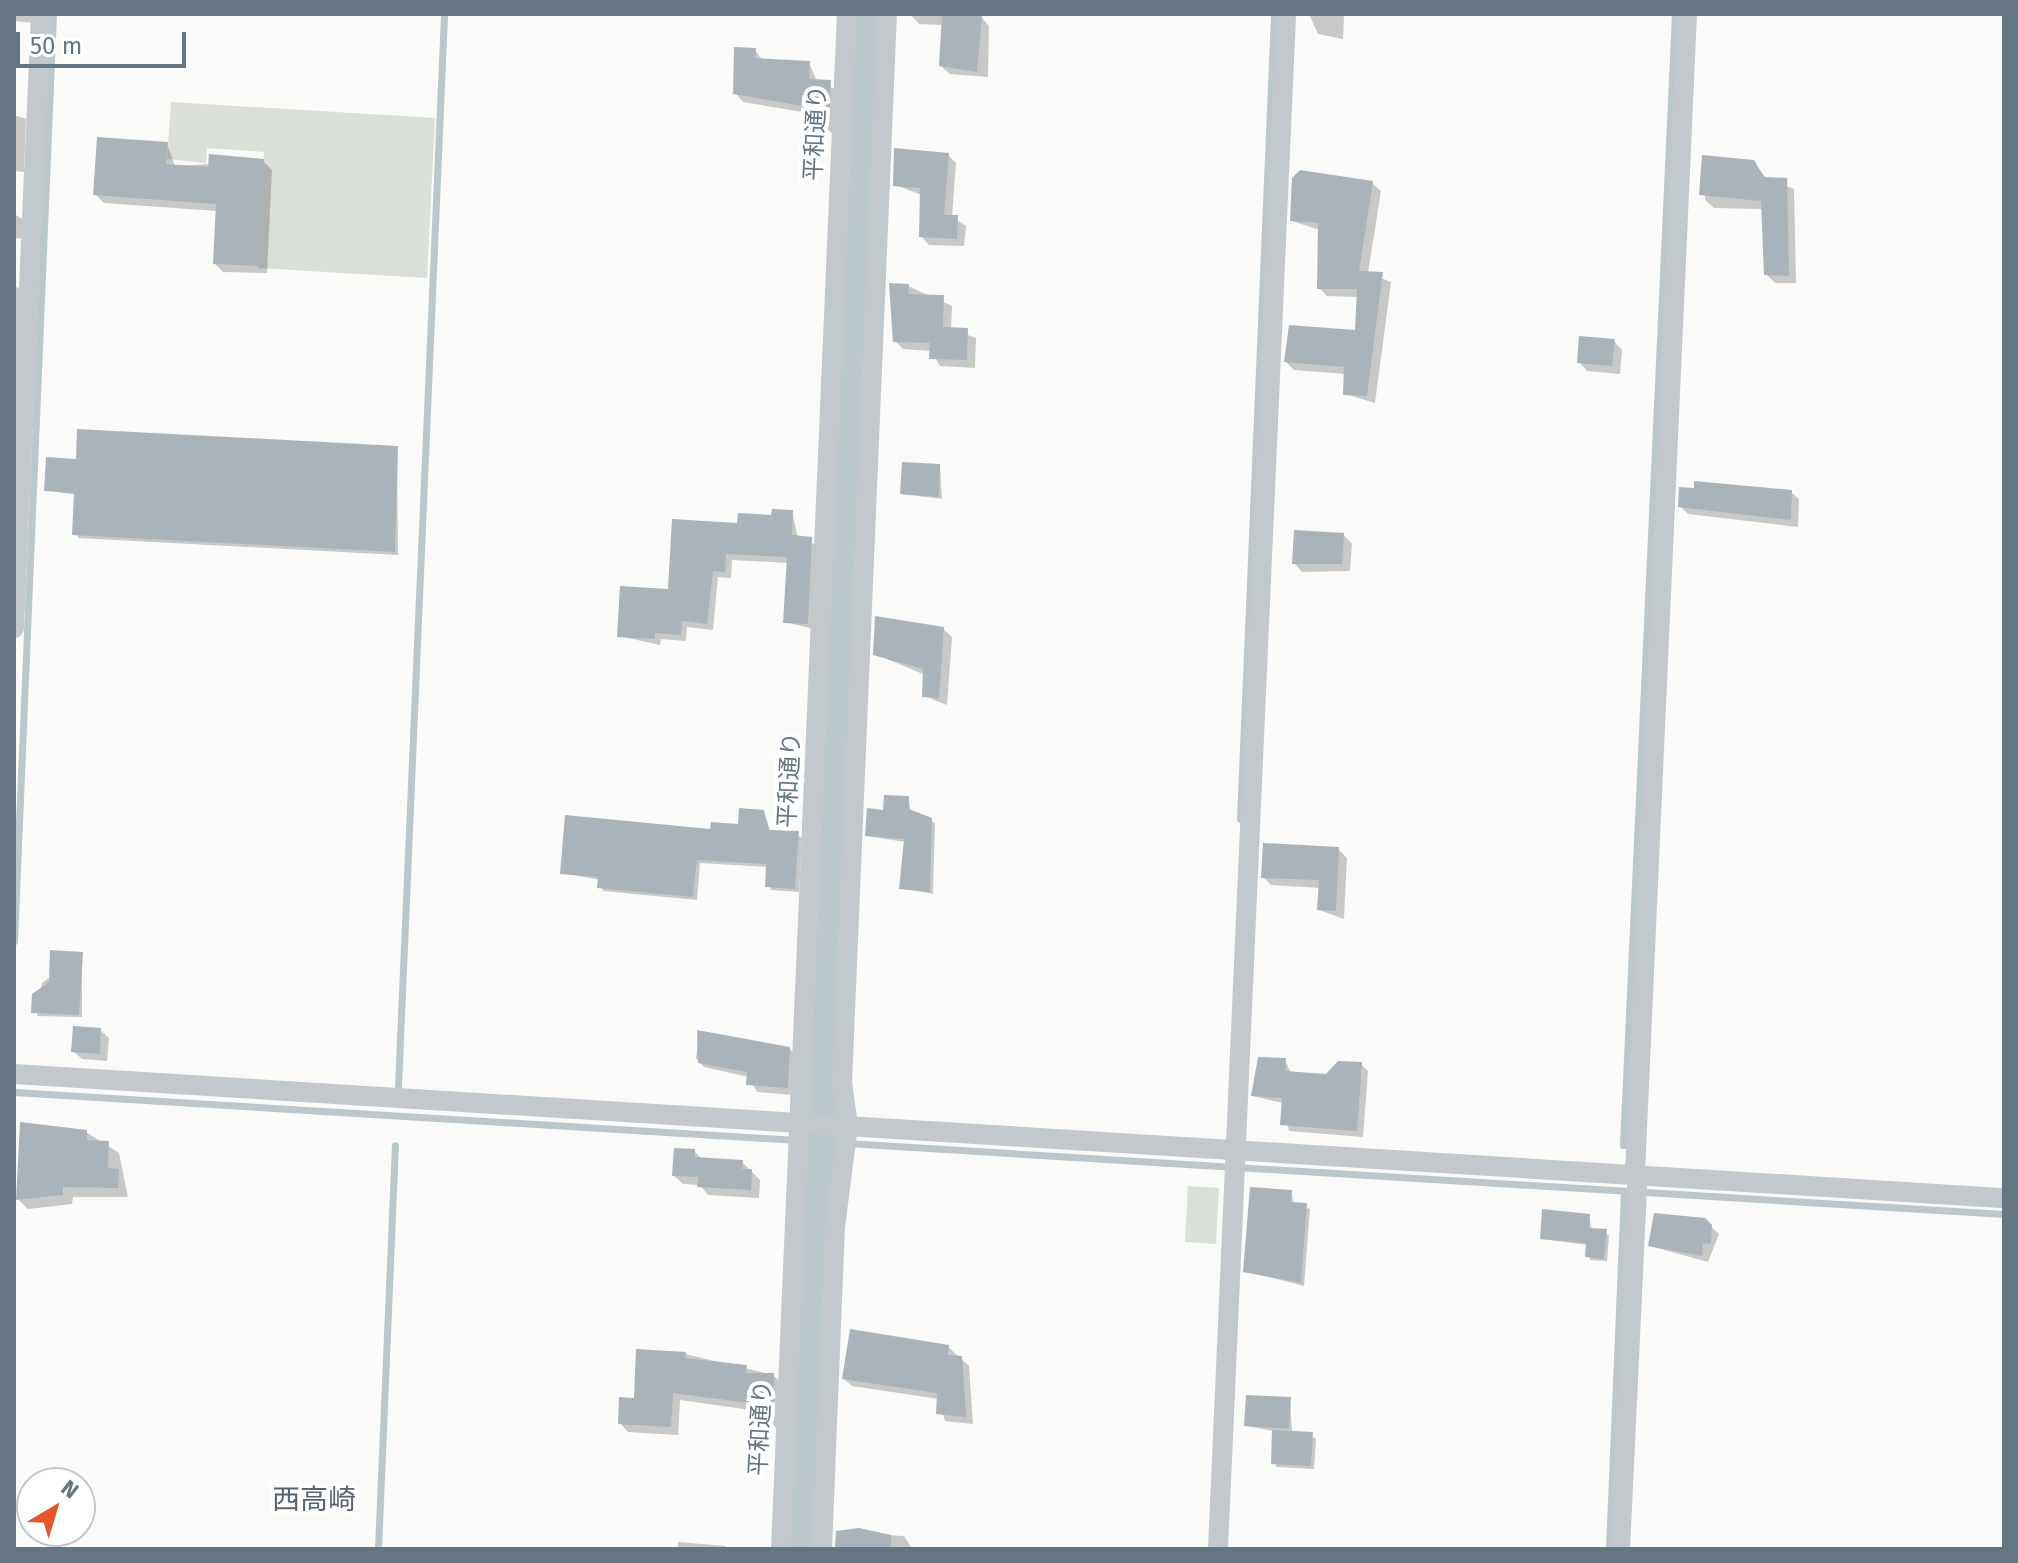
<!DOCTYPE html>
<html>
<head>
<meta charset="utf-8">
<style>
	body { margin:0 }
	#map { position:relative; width:2018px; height:1563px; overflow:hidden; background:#fafaf8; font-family:"Fira Sans","Noto Sans JP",sans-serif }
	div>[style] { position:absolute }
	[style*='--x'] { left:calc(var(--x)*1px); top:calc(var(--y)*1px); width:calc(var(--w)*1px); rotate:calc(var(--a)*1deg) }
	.green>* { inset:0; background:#dadfd7 }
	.shadow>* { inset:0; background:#0003 }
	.stream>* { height:7px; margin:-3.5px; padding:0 3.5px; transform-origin:3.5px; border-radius:3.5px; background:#bbc7cb }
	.river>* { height:40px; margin:-20px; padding:0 20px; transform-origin:20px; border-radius:20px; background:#bbc7cb }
	.building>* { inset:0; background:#aab3b9 }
	.street>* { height:20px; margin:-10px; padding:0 10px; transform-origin:10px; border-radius:10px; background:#c3c8cc }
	span { translate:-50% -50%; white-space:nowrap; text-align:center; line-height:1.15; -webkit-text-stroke:8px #fff; paint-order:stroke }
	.street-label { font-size:24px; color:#657683 }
	.quarter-label { font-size:28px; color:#57646e }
	.frame { position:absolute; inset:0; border:16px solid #657683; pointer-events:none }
	.north { position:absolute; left:16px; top:1467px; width:80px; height:80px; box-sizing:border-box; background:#fff; border:2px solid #c1c8cd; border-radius:50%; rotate:38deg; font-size:22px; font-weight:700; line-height:32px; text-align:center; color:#657683 }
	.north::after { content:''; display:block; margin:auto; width:28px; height:36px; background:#e4572e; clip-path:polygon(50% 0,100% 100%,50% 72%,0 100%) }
	.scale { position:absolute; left:16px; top:32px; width:170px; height:36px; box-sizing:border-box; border:4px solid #657683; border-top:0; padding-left:10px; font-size:24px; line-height:28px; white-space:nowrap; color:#657683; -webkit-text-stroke:6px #fff; paint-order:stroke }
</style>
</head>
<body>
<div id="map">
	<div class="green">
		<i style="clip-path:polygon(171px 102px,435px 118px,427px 278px,258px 268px,264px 152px,207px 148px,206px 163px,167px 159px)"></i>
		<i style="clip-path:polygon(1188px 1186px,1219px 1188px,1216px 1244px,1185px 1242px)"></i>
	</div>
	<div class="shadow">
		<i style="clip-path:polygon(14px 14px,36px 14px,35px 23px,14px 21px)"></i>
		<i style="clip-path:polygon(910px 14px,981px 17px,989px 26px,988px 77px,950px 74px,941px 66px,943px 25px,919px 24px)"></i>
		<i style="clip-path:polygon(1309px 14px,1344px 14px,1343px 39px,1318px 34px)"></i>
		<i style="clip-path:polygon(755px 50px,763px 61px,809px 63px,817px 81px,839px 91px,837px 133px,817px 132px,809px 113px,743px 102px,735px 93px)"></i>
		<i style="clip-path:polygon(14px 115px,26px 119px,24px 172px,14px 171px)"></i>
		<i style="clip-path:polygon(167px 144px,175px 166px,263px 161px,272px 170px,267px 273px,223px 272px,215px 264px,217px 211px,104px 203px,95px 194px)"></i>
		<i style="clip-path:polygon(948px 155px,956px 163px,952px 217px,966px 226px,964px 246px,929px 245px,921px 236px,922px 195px,895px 185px)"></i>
		<i style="clip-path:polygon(1704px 157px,1753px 162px,1767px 179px,1794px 189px,1796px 283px,1775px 283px,1766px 274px,1763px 209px,1714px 208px,1705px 200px)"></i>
		<i style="clip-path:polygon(1372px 183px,1381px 191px,1368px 273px,1391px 282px,1375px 403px,1345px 394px,1346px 374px,1294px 370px,1286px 362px,1357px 333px,1359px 297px,1327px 296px,1319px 288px,1320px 230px,1292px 221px)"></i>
		<i style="clip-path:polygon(14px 214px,26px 221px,25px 239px,14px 238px)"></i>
		<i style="clip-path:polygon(14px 285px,23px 292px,14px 415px)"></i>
		<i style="clip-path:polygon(908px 286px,952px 306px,951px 329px,976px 338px,975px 368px,940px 366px,931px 351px,903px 349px,895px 341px)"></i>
		<i style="clip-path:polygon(1614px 341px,1622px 350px,1620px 374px,1587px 371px,1579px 362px)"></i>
		<i style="clip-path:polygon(397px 448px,398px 555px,78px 538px,76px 495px,46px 490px,78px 462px)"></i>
		<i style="clip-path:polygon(940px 466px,942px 499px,902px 494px)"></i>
		<i style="clip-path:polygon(1791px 492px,1799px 499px,1798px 527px,1688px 514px,1680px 506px)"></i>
		<i style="clip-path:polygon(792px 512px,798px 538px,817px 545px,814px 629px,785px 622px,788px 563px,732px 560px,731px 578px,718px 577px,713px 630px,687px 627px,686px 641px,661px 639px,660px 645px,619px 636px,739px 525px)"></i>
		<i style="clip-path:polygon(1344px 535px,1352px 544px,1350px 571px,1302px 572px,1294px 563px)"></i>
		<i style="clip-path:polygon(943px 629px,952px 637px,947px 705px,924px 696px,925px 675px,875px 654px)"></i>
		<i style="clip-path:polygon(908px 798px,911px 812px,935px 823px,933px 894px,901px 888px,905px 842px,867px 836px,885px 812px)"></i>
		<i style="clip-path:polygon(763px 812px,771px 832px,802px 837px,799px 892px,771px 890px,768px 867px,700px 863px,697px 900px,603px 891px,600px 880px,562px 873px,740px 826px)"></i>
		<i style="clip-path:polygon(1338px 849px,1347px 858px,1344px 919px,1319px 910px,1321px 888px,1271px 885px,1263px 877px)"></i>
		<i style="clip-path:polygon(82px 954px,82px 1017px,37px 1016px,42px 983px)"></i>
		<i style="clip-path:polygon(100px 1030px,109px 1038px,107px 1061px,82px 1059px,73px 1051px)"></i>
		<i style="clip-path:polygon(699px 1032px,789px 1048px,797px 1057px,796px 1095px,757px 1092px,749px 1077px,704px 1067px,696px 1058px)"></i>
		<i style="clip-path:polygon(1260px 1059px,1285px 1060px,1291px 1073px,1327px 1076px,1361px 1064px,1368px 1071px,1363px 1137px,1289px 1131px,1283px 1103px,1253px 1096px)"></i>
		<i style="clip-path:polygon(86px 1132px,119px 1153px,128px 1197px,73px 1197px,72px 1204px,28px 1209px,18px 1199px)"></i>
		<i style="clip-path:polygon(694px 1151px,703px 1160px,742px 1162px,760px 1180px,759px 1198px,708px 1195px,700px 1185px,683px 1184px,674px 1176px)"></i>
		<i style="clip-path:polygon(1291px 1192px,1294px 1204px,1310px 1209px,1304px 1286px,1245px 1271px)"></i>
		<i style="clip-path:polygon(1589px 1216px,1592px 1230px,1609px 1235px,1607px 1261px,1590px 1260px,1588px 1245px,1542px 1239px)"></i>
		<i style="clip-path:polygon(1704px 1220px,1719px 1234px,1708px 1262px,1650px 1246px)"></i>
		<i style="clip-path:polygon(948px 1347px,969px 1366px,973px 1424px,945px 1421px,939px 1399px,852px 1386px,844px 1379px)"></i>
		<i style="clip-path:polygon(685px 1354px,773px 1375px,782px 1384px,781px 1429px,760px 1425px,751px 1410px,680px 1400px,678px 1435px,628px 1432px,620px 1423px,636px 1400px)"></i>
		<i style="clip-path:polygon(1290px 1399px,1292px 1433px,1316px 1438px,1314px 1469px,1276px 1467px,1274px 1431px,1246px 1426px)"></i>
		<i style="clip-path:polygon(837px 1533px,904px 1536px,912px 1549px,835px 1549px)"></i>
		<i style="clip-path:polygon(678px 1542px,725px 1546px,728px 1549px,678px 1549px)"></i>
	</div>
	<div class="stream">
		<i style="--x:1240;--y:819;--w:806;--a:-87.58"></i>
		<i style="--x:14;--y:941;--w:928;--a:-87.59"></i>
		<i style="--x:398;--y:1086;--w:1073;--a:-87.54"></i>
		<i style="--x:14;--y:1092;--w:1994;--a:3.51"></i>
		<i style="--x:1623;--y:1145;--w:1132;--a:-87.37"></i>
		<i style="--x:378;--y:1549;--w:404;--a:-87.6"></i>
		<i style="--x:1609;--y:1549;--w:358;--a:-87.6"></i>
	</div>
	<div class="river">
		<i style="--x:805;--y:1549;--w:1536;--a:-87.58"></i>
	</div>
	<div class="building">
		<i style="clip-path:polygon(942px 14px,982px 15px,977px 72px,939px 66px)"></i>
		<i style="clip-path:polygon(734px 47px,756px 48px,755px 58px,810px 61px,809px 79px,831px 80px,829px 125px,807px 124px,808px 107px,733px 94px)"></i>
		<i style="clip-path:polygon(97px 137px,168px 142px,166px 164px,208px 167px,209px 154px,264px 159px,259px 266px,213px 264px,216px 204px,93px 195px)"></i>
		<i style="clip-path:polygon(894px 148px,949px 153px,944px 215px,958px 215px,957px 239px,919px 237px,920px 188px,893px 186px)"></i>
		<i style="clip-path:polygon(1702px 155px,1754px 160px,1764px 177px,1787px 178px,1789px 276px,1764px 275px,1761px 201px,1699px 195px)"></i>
		<i style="clip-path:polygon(1300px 170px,1373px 181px,1359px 271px,1383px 272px,1367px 396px,1343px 395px,1344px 367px,1284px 362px,1289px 325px,1355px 330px,1357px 289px,1317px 289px,1318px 223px,1290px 221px,1292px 178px)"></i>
		<i style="clip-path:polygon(889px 283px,909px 284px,908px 294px,944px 295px,943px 327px,968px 328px,967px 360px,929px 359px,930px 343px,893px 342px)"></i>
		<i style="clip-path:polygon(1579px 336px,1615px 339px,1612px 366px,1577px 363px)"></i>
		<i style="clip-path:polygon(77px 429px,398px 446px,395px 552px,72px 535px,74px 493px,44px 491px,46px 457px,76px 459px)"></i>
		<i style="clip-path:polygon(902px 462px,940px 464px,939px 497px,900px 494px)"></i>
		<i style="clip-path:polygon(1694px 481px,1792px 490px,1791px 520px,1678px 507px,1679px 487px,1694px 488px)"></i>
		<i style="clip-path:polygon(772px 509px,793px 510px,792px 535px,812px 537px,808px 624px,783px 623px,787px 557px,726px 554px,725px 572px,713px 571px,707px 624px,682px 621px,681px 635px,655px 633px,655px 639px,617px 637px,620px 586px,668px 589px,672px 519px,737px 523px,738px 513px,771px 515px)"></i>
		<i style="clip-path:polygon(1294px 530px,1344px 533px,1342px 564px,1292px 564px)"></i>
		<i style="clip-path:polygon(875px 616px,944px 627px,939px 698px,922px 697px,923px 669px,873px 655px)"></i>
		<i style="clip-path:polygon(884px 795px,909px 796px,909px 809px,932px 818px,930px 892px,899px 889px,904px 839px,865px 836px,867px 808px,883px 810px)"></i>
		<i style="clip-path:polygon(739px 808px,764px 810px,769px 830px,799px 831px,795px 889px,765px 887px,766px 864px,697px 860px,693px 897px,597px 888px,598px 877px,560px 874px,565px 815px,710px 829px,711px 822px,738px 824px)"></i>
		<i style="clip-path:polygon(1263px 843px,1339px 847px,1336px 911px,1317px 910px,1319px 880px,1261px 878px)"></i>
		<i style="clip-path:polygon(50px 950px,83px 952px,79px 1015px,31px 1013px,32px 994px,49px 982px)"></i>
		<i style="clip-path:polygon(73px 1026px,101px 1028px,100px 1054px,71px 1052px)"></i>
		<i style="clip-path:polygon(697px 1030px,790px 1047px,788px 1088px,746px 1085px,747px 1072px,698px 1063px)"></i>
		<i style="clip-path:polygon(1258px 1057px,1286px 1058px,1285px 1071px,1326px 1074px,1338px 1061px,1362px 1062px,1357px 1131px,1280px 1125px,1282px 1098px,1251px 1096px)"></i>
		<i style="clip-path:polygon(20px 1122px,87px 1130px,87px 1140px,109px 1141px,108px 1168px,119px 1169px,118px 1188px,63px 1187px,63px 1195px,16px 1200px)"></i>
		<i style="clip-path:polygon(674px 1148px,695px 1149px,695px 1157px,743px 1160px,742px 1169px,752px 1169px,751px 1190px,697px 1187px,698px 1177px,672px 1176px)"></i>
		<i style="clip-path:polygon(1250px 1187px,1292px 1190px,1291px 1202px,1307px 1203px,1301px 1283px,1243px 1272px)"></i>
		<i style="clip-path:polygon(1542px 1209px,1590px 1214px,1589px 1228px,1607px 1229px,1604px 1259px,1585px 1257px,1586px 1243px,1540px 1239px)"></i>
		<i style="clip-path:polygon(1654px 1213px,1705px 1218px,1712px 1225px,1711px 1244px,1703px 1243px,1702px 1256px,1648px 1246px)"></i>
		<i style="clip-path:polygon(850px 1329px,949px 1345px,948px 1355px,962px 1356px,966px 1417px,936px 1414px,937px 1393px,842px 1379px)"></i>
		<i style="clip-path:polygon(636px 1349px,686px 1352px,685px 1358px,747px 1365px,746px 1373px,774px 1373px,773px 1422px,749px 1418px,749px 1403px,673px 1393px,671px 1427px,618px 1424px,619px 1397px,634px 1398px)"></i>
		<i style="clip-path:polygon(1246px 1395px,1291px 1397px,1289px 1429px,1244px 1426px)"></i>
		<i style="clip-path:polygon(1272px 1430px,1313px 1432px,1311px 1466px,1271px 1464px)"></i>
		<i style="clip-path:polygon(859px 1528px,891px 1535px,891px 1549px,835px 1549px,836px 1531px)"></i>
	</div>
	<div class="street">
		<i style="--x:14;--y:628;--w:615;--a:-87.48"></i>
		<i style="--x:14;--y:1074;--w:1994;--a:3.57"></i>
		<i style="--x:1635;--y:1173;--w:1160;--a:-87.43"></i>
		<i style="--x:781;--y:1549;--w:1536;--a:-87.54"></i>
		<i style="--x:822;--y:1549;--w:322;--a:-87.7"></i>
		<i style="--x:835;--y:1227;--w:102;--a:-82.7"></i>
		<i style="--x:848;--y:1126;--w:44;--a:-97.8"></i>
		<i style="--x:842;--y:1082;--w:1069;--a:-87.59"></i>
		<i style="--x:1218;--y:1549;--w:1537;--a:-87.46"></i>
		<i style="--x:1620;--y:1549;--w:375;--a:-87.3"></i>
	</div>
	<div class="street-label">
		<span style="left:816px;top:133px;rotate:-87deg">平和通り</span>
		<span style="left:790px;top:780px;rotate:-87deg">平和通り</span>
		<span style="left:761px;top:1428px;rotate:-87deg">平和通り</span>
	</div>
	<div class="quarter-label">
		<span style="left:314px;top:1500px">西高崎</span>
	</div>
	<div class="frame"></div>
	<div class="north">N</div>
	<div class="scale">50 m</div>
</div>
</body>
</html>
